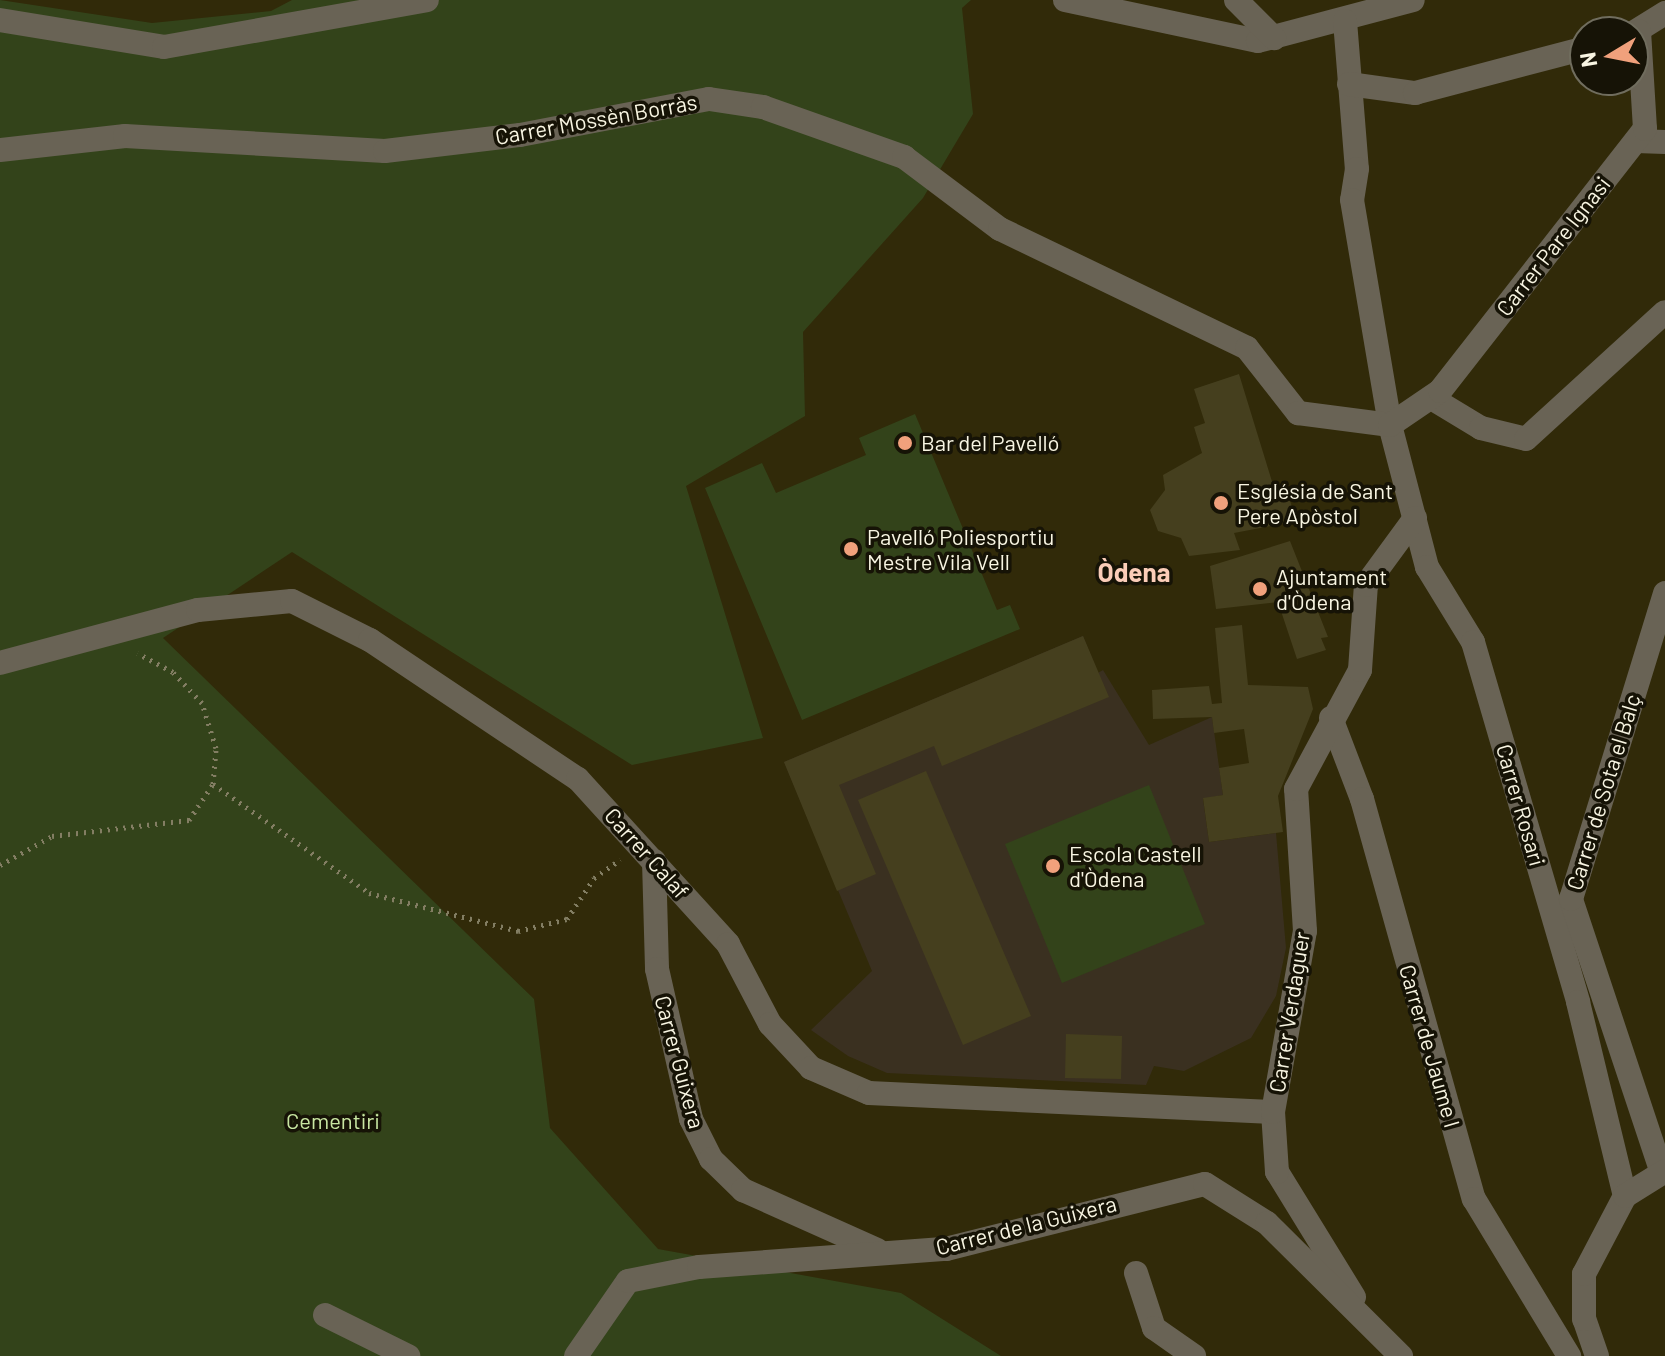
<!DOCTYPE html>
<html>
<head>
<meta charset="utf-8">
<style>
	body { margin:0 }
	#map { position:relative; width:1665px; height:1356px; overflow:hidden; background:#312a09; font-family:Barlow,sans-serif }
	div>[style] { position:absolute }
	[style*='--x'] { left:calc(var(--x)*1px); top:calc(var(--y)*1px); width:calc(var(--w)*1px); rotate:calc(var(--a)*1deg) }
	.education>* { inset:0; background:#3a3020 }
	.green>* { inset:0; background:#33431a }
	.building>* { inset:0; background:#453f1e }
	.path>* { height:5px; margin-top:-2.5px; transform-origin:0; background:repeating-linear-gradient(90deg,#837e63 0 2px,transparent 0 8px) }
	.minor>* { height:24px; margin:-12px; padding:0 12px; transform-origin:12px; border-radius:12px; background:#696355 }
	.dots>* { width:22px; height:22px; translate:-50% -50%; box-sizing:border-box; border:4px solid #161306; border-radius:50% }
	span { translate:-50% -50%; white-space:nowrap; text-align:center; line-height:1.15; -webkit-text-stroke:7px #161306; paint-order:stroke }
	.street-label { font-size:22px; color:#f8f5e2 }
	.poi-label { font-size:22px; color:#f8f5e2 }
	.left { translate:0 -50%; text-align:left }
	.park-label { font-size:22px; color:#c9e7a2 }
	.quarter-label { font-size:26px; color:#fbcdb8; font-weight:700 }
	.north { position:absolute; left:1569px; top:16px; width:80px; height:80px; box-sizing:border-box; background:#161306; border:2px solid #706d5e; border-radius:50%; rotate:260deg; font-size:22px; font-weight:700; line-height:32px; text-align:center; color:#f8f5e2 }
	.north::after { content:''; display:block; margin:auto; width:28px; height:36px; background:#f1a17c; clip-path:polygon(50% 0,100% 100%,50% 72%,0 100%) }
</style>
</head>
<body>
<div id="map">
	<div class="education">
		<i style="clip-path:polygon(1083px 636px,1098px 673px,1103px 670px,1149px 745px,1212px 717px,1223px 795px,1203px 799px,1209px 842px,1276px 833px,1286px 948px,1276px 996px,1251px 1038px,1184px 1071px,1154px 1066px,1146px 1085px,887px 1073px,848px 1056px,811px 1030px,872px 971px,784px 762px)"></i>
	</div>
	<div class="green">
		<i style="clip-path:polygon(0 0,152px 23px,271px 11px,292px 0,971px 0,962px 8px,973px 114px,923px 198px,803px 332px,805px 416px,686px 486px,763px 738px,632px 765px,292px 552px,163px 638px,534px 999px,550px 1128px,658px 1249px,901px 1293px,1001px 1356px,0 1356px)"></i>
		<i style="clip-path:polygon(915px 414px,997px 610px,1010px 605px,1020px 629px,802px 720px,705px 488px,762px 463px,776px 493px,866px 455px,859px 438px)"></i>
		<i style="clip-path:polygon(1149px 785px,1205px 924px,1062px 983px,1005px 844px)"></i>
	</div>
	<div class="building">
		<i style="clip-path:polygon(1239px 374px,1278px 501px,1289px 497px,1296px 521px,1234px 533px,1240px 550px,1189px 556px,1181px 538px,1158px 531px,1150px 510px,1165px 490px,1163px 475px,1202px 453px,1194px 427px,1205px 423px,1194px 389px)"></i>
		<i style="clip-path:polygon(1290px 541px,1328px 637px,1321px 638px,1326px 650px,1297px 659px,1278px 602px,1216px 609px,1210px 566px)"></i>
		<i style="clip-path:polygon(1242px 625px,1248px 685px,1308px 687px,1313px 709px,1278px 796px,1283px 832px,1209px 842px,1203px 798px,1223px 795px,1219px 768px,1249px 763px,1244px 729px,1214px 733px,1212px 717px,1153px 719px,1152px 690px,1209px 686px,1212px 704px,1222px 703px,1215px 628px)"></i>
		<i style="clip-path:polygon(1083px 636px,1109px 697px,942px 766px,934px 746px,839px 785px,876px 874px,837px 891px,784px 762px)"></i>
		<i style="clip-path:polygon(926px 771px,1031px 1016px,963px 1045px,858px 800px)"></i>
		<i style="clip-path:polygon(1066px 1034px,1122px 1036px,1121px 1079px,1065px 1078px)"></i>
	</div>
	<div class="path">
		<i style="--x:213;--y:784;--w:190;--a:34.9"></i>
		<i style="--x:369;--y:893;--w:154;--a:14.3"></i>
		<i style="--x:518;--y:931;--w:50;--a:-13.8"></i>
		<i style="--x:567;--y:919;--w:49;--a:-56.6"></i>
		<i style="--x:594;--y:878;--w:32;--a:-35"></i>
		<i style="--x:0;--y:865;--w:60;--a:-29.1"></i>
		<i style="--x:52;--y:836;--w:138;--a:-6.7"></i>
		<i style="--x:189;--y:820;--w:43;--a:-56.3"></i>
		<i style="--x:213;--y:784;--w:36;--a:-85"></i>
		<i style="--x:216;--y:748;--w:47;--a:-107.3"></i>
		<i style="--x:202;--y:703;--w:42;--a:-133.1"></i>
		<i style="--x:173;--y:672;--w:40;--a:-152"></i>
	</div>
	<div class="minor">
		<i style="--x:1065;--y:0;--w:197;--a:12"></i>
		<i style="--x:1258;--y:41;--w:160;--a:-14.8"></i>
		<i style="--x:1236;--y:0;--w:54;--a:45"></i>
		<i style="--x:0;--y:20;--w:166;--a:9.3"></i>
		<i style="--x:164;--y:47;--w:267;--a:-10.1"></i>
		<i style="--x:1345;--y:21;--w:148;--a:85.4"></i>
		<i style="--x:1357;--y:169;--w:31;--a:99"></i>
		<i style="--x:1352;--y:200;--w:228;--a:80.4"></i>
		<i style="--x:1390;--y:425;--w:147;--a:75.4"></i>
		<i style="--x:1427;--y:567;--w:88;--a:58.5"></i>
		<i style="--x:1473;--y:642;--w:375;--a:73.7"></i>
		<i style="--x:1578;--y:1002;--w:200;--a:76.4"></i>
		<i style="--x:1633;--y:33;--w:38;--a:-32"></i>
		<i style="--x:1349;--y:84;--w:67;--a:7.8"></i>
		<i style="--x:1415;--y:93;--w:176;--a:-14.8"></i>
		<i style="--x:1636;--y:141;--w:29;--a:2"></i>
		<i style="--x:0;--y:150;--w:126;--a:-6.4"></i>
		<i style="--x:125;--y:136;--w:260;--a:3.3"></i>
		<i style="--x:385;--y:151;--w:136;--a:-6.8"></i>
		<i style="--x:520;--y:135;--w:192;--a:-10.8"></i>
		<i style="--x:709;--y:99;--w:55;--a:8.4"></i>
		<i style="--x:763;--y:107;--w:150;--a:19.5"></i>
		<i style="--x:904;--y:157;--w:120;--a:36.9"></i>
		<i style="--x:1000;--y:229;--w:274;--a:25.7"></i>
		<i style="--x:1247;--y:348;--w:83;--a:51.9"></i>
		<i style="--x:1298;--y:413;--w:93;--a:7.4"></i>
		<i style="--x:1433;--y:399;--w:56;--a:31.1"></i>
		<i style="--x:1481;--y:428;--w:46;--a:13.7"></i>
		<i style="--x:1526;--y:439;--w:188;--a:-42.4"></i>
		<i style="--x:1390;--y:425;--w:60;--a:-34.2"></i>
		<i style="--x:1440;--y:391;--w:333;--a:-52"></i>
		<i style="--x:1645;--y:129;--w:98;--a:-93.5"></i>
		<i style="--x:0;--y:663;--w:205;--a:-15"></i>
		<i style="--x:198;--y:610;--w:94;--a:-5.5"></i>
		<i style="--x:292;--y:601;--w:87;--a:26.6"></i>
		<i style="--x:370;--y:640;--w:250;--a:33.8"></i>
		<i style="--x:578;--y:779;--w:223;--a:47.7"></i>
		<i style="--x:728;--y:944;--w:90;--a:62.3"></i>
		<i style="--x:770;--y:1024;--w:60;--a:47"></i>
		<i style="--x:811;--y:1068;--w:63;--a:23.3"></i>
		<i style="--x:869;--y:1093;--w:404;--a:2.7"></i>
		<i style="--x:1331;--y:718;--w:87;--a:69.1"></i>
		<i style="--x:1362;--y:799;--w:415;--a:74.4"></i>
		<i style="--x:1474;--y:1199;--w:184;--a:58.8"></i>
		<i style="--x:654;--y:861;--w:108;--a:88.4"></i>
		<i style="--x:657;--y:969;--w:154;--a:77.2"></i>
		<i style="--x:691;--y:1119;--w:45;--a:63.4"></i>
		<i style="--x:711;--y:1159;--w:45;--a:44.1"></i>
		<i style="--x:743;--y:1190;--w:147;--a:24.1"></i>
		<i style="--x:1662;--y:1173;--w:289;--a:-108.4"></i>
		<i style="--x:1571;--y:899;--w:320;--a:-72.9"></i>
		<i style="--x:1136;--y:1273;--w:58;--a:71.9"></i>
		<i style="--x:1154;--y:1328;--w:49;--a:35"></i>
		<i style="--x:1354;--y:1297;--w:147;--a:-121.6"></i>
		<i style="--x:1277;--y:1172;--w:60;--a:-93.8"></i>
		<i style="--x:1273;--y:1112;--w:184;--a:-80"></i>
		<i style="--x:1305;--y:931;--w:142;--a:-93.6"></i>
		<i style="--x:1296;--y:789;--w:135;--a:-61.7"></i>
		<i style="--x:1360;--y:670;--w:85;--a:-86"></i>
		<i style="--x:1366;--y:585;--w:83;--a:-53.8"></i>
		<i style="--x:325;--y:1315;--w:93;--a:26.3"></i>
		<i style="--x:576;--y:1356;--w:91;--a:-55.3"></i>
		<i style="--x:628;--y:1281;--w:72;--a:-11.2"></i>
		<i style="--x:699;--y:1267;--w:248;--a:-4.2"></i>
		<i style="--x:946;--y:1249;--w:267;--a:-14.1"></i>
		<i style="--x:1205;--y:1184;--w:73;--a:32.2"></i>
		<i style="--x:1267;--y:1223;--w:189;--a:44.8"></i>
		<i style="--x:1597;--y:1356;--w:39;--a:-109"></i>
		<i style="--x:1584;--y:1319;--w:45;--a:-90"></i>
		<i style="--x:1584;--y:1274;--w:88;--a:-62.3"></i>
		<i style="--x:1625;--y:1196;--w:47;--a:-32"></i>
	</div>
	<div class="dots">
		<i style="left:905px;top:443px;background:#f1a17c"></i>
		<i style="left:1221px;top:503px;background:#f1a17c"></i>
		<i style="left:851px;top:549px;background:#f1a17c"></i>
		<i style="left:1260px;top:589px;background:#f1a17c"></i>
		<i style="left:1053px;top:866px;background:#f1a17c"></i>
	</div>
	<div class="street-label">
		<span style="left:596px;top:119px;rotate:-10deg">Carrer Mossèn Borràs</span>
		<span style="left:1553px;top:246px;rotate:-52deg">Carrer Pare Ignasi</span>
		<span style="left:1603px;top:792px;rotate:-73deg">Carrer de Sota el Balç</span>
		<span style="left:1521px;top:805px;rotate:74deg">Carrer Rosari</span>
		<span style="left:647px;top:853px;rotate:48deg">Carrer Calaf</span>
		<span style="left:1289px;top:1012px;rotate:-81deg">Carrer Verdaguer</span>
		<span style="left:1430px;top:1046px;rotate:74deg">Carrer de Jaume I</span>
		<span style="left:680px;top:1062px;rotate:75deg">Carrer Guixera</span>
		<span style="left:1026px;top:1225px;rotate:-14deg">Carrer de la Guixera</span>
	</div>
	<div class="poi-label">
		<span class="left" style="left:921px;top:443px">Bar del Pavelló</span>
		<span class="left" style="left:1237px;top:503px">Església de Sant<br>Pere Apòstol</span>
		<span class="left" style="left:867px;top:549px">Pavelló Poliesportiu<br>Mestre Vila Vell</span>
		<span class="left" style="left:1276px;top:589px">Ajuntament<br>d'Òdena</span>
		<span class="left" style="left:1069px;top:866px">Escola Castell<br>d'Òdena</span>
	</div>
	<div class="park-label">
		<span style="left:333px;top:1121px">Cementiri</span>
	</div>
	<div class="quarter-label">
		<span style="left:1134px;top:572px">Òdena</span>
	</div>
	<div class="north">N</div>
</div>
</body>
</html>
